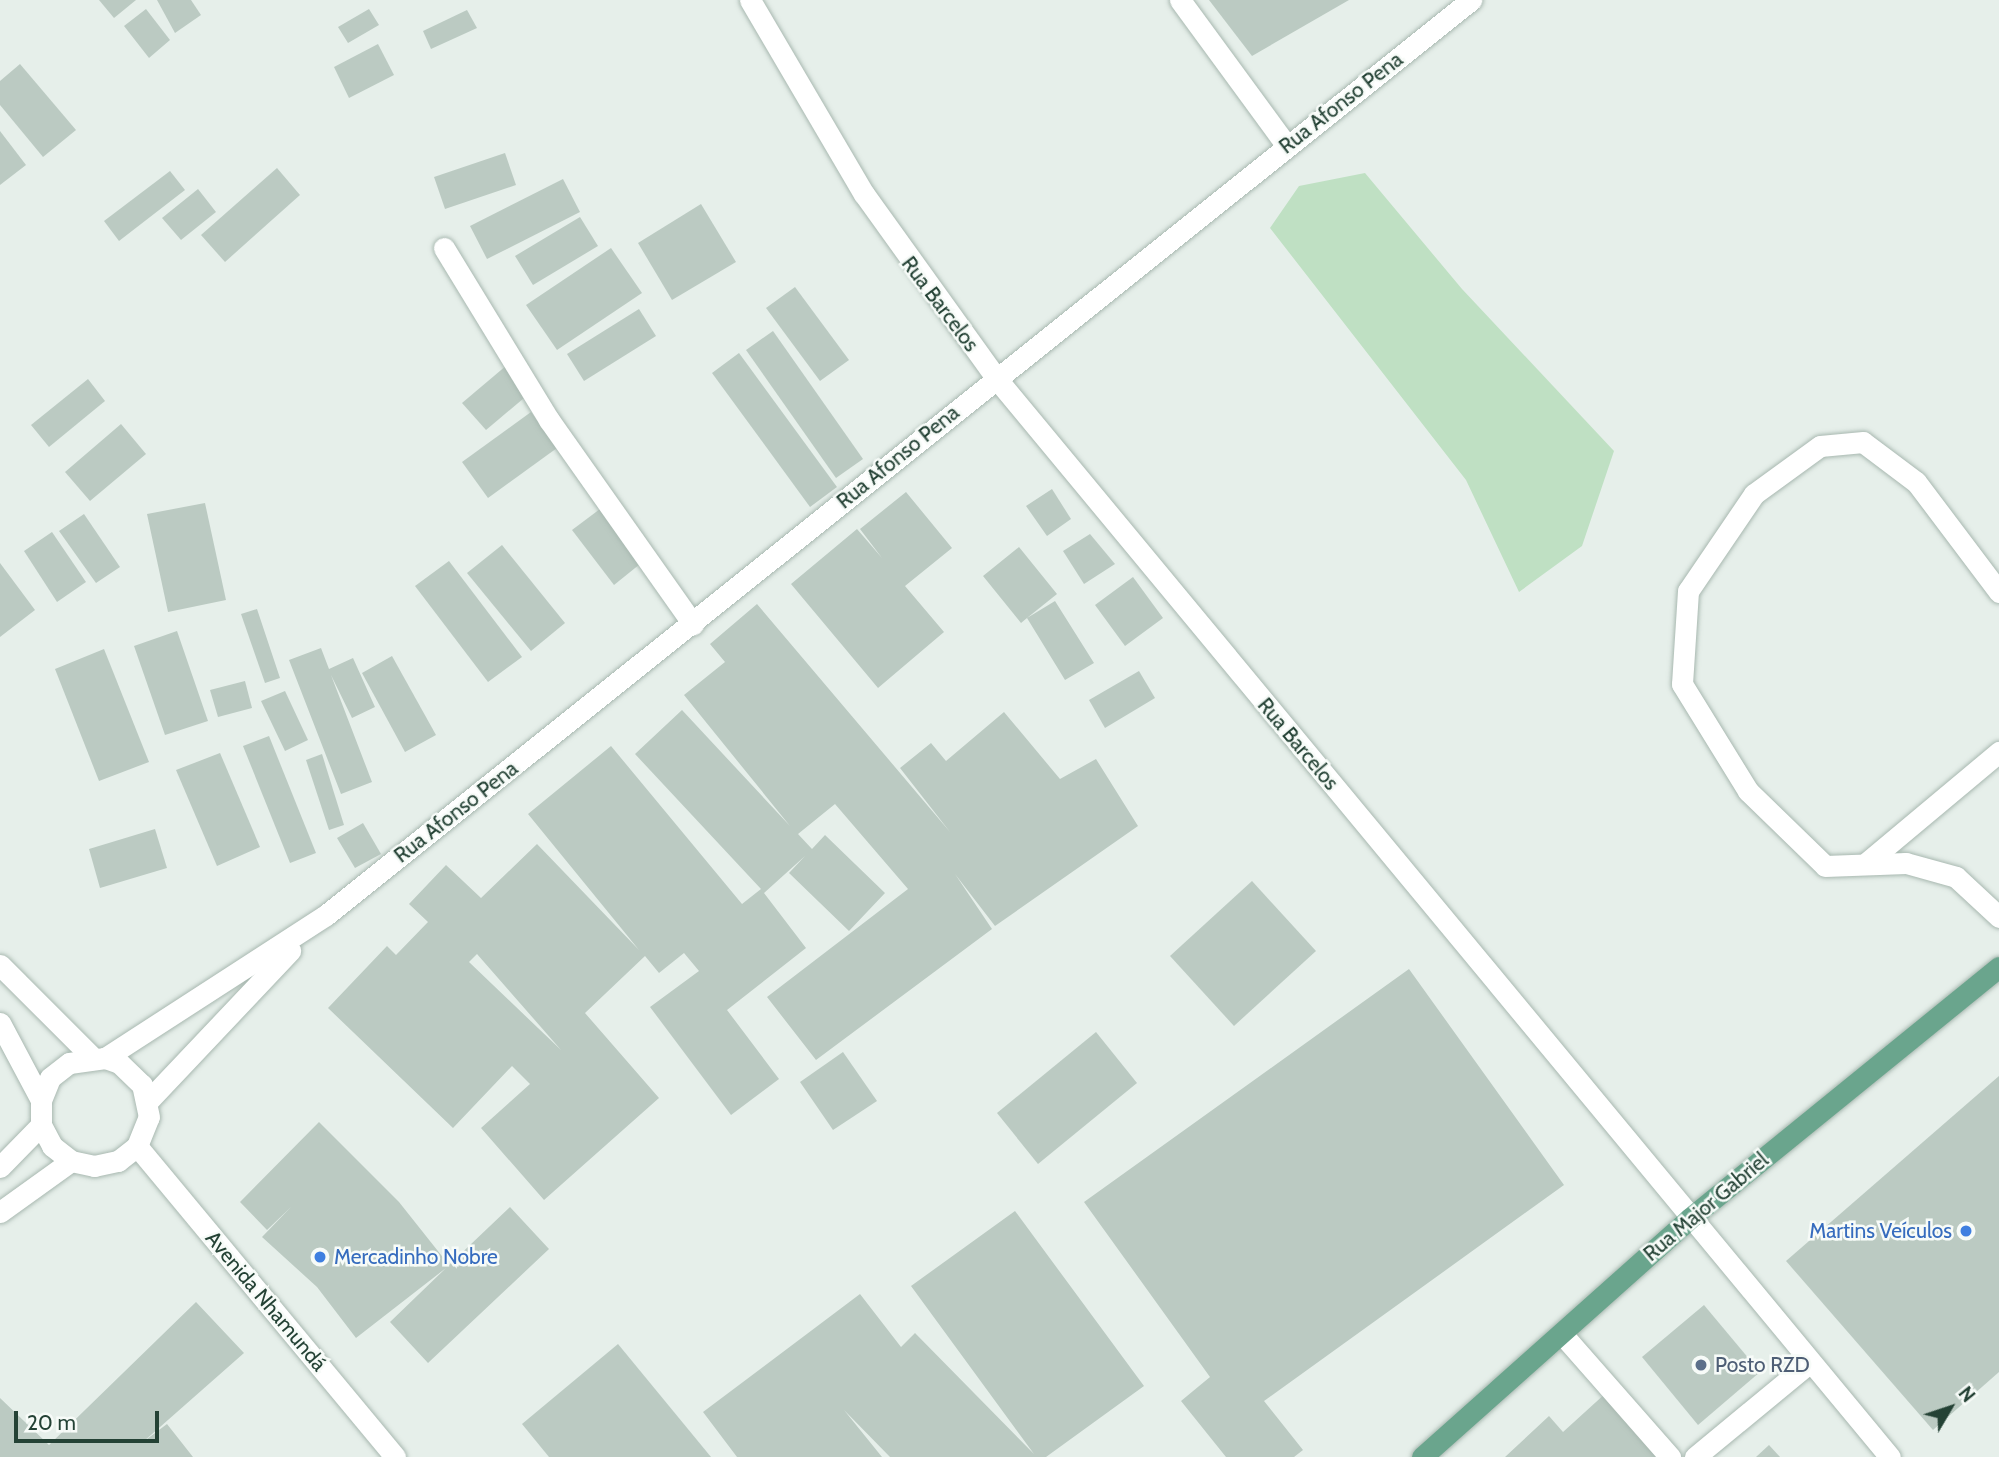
<!DOCTYPE html>
<html>
<head>
<meta charset="utf-8">
<style>
	body { margin:0 }
	#map { position:relative; width:1999px; height:1457px; overflow:hidden; background:#e6efea; font-family:Cabin,sans-serif }
	div>[style] { position:absolute }
	[style*='--x'] { left:calc(var(--x)*1px); top:calc(var(--y)*1px); width:calc(var(--w)*1px); rotate:calc(var(--a)*1deg) }
	.green>* { inset:0; background:#bfe0c3 }
	.building>* { inset:0; background:#bbcac2 }
	.roads { filter:drop-shadow(0 0 2px #a8b8b0) drop-shadow(0 0 2px #a8b8b0) }
	.minor>* { height:21px; margin:-10.5px; padding:0 10.5px; transform-origin:10.5px; border-radius:10.5px; background:#fff }
	.major>* { height:21px; margin:-10.5px; padding:0 10.5px; transform-origin:10.5px; border-radius:10.5px; background:#6aa58d }
	.dots>* { width:19px; height:19px; translate:-50% -50%; box-sizing:border-box; border:4px solid #f7fbf8; border-radius:50% }
	span { translate:-50% -50%; white-space:nowrap; text-align:center; line-height:1.15; -webkit-text-stroke:5px #f7fbf8; paint-order:stroke }
	.street-label { font-size:21px; color:#244235 }
	.shop-label { font-size:21px; color:#366cbe }
	.right { translate:-100% -50%; text-align:right }
	.left { translate:0 -50%; text-align:left }
	.service-label { font-size:21px; color:#4e5e75 }
	.north { position:absolute; left:1915px; top:1373px; width:70px; height:70px; -webkit-text-stroke:5px #f7fbf8; paint-order:stroke; rotate:51deg; font-size:19px; font-weight:700; line-height:28px; text-align:center; color:#244235 }
	.north::after { content:''; display:block; margin:auto; width:24px; height:32px; background:#244235; clip-path:polygon(50% 0,100% 100%,50% 72%,0 100%) }
	.scale { position:absolute; left:14px; top:1411px; width:145px; height:32px; box-sizing:border-box; border:4px solid #244235; border-top:0; padding-left:9px; font-size:21px; line-height:24px; white-space:nowrap; color:#244235; -webkit-text-stroke:5px #f7fbf8; paint-order:stroke }
</style>
</head>
<body>
<div id="map">
	<div class="green">
		<i style="clip-path:polygon(1365px 173px,1462px 289px,1614px 451px,1582px 546px,1519px 592px,1466px 480px,1270px 228px,1299px 186px)"></i>
	</div>
	<div class="building">
		<i style="clip-path:polygon(99px 0,136px 0,114px 18px)"></i>
		<i style="clip-path:polygon(157px 0,191px 0,201px 15px,175px 33px)"></i>
		<i style="clip-path:polygon(1209px 0,1349px 0,1252px 56px)"></i>
		<i style="clip-path:polygon(146px 9px,170px 40px,149px 58px,124px 26px)"></i>
		<i style="clip-path:polygon(369px 9px,379px 25px,348px 43px,338px 27px)"></i>
		<i style="clip-path:polygon(467px 10px,477px 28px,431px 49px,423px 31px)"></i>
		<i style="clip-path:polygon(378px 44px,394px 75px,349px 98px,334px 67px)"></i>
		<i style="clip-path:polygon(20px 64px,76px 130px,43px 157px,0 105px,0 81px)"></i>
		<i style="clip-path:polygon(0 131px,26px 165px,0 185px)"></i>
		<i style="clip-path:polygon(505px 153px,516px 185px,445px 209px,434px 177px)"></i>
		<i style="clip-path:polygon(277px 168px,300px 195px,225px 262px,201px 235px)"></i>
		<i style="clip-path:polygon(170px 171px,185px 190px,119px 241px,104px 221px)"></i>
		<i style="clip-path:polygon(563px 179px,580px 212px,487px 259px,470px 226px)"></i>
		<i style="clip-path:polygon(198px 189px,216px 212px,181px 240px,162px 218px)"></i>
		<i style="clip-path:polygon(701px 204px,736px 262px,672px 300px,638px 243px)"></i>
		<i style="clip-path:polygon(580px 217px,598px 246px,533px 285px,515px 256px)"></i>
		<i style="clip-path:polygon(611px 248px,642px 293px,557px 350px,526px 305px)"></i>
		<i style="clip-path:polygon(795px 287px,849px 360px,820px 381px,766px 308px)"></i>
		<i style="clip-path:polygon(639px 309px,656px 336px,584px 381px,567px 354px)"></i>
		<i style="clip-path:polygon(773px 331px,863px 459px,836px 478px,746px 350px)"></i>
		<i style="clip-path:polygon(739px 353px,837px 487px,810px 507px,712px 373px)"></i>
		<i style="clip-path:polygon(507px 365px,530px 393px,486px 430px,462px 403px)"></i>
		<i style="clip-path:polygon(88px 379px,105px 401px,49px 447px,31px 425px)"></i>
		<i style="clip-path:polygon(531px 412px,557px 448px,488px 498px,462px 462px)"></i>
		<i style="clip-path:polygon(121px 424px,146px 454px,90px 501px,65px 472px)"></i>
		<i style="clip-path:polygon(1052px 489px,1071px 519px,1047px 536px,1026px 506px)"></i>
		<i style="clip-path:polygon(906px 492px,952px 548px,905px 586px,944px 632px,878px 688px,791px 584px,857px 529px,882px 558px,860px 529px)"></i>
		<i style="clip-path:polygon(205px 503px,226px 600px,168px 612px,147px 514px)"></i>
		<i style="clip-path:polygon(604px 506px,645px 560px,614px 585px,572px 530px)"></i>
		<i style="clip-path:polygon(84px 514px,120px 567px,96px 583px,59px 531px)"></i>
		<i style="clip-path:polygon(52px 532px,86px 582px,57px 602px,24px 551px)"></i>
		<i style="clip-path:polygon(1090px 534px,1115px 564px,1084px 584px,1063px 551px)"></i>
		<i style="clip-path:polygon(502px 545px,565px 623px,531px 651px,467px 573px)"></i>
		<i style="clip-path:polygon(1019px 547px,1057px 594px,1027px 618px,1055px 601px,1094px 663px,1065px 680px,1027px 618px,1021px 623px,983px 576px)"></i>
		<i style="clip-path:polygon(449px 561px,522px 657px,488px 682px,415px 586px)"></i>
		<i style="clip-path:polygon(0 563px,35px 610px,0 637px)"></i>
		<i style="clip-path:polygon(1133px 577px,1163px 618px,1125px 646px,1095px 605px)"></i>
		<i style="clip-path:polygon(evenodd,757px 604px,950px 832px,900px 768px,931px 743px,946px 761px,1004px 712px,1060px 779px,1096px 759px,1138px 826px,995px 926px,955px 874px,992px 929px,816px 1060px,767px 997px,908px 889px,835px 804px,798px 834px,812px 849px,825px 835px,885px 893px,849px 931px,789px 873px,805px 856px,764px 893px,806px 948px,727px 1010px,779px 1079px,731px 1115px,650px 1007px,699px 971px,684px 953px,659px 973px,645px 956px,585px 1013px,659px 1098px,544px 1200px,481px 1128px,530px 1084px,512px 1066px,453px 1128px,328px 1008px,387px 946px,396px 955px,428px 922px,409px 904px,446px 865px,481px 898px,537px 844px,639px 950px,528px 814px,611px 746px,742px 904px,761px 889px,635px 754px,682px 710px,790px 826px,684px 695px,725px 662px,710px 644px,757px 604px,477px 954px,561px 1050px,469px 962px,477px 954px)"></i>
		<i style="clip-path:polygon(257px 609px,280px 678px,265px 683px,241px 614px)"></i>
		<i style="clip-path:polygon(177px 631px,208px 721px,165px 735px,134px 646px)"></i>
		<i style="clip-path:polygon(321px 648px,329px 669px,353px 658px,375px 707px,352px 718px,331px 675px,372px 782px,341px 794px,289px 660px)"></i>
		<i style="clip-path:polygon(104px 649px,149px 762px,99px 781px,55px 669px)"></i>
		<i style="clip-path:polygon(392px 656px,436px 735px,405px 752px,362px 673px)"></i>
		<i style="clip-path:polygon(1139px 671px,1155px 698px,1105px 728px,1089px 700px)"></i>
		<i style="clip-path:polygon(245px 681px,252px 708px,218px 717px,210px 690px)"></i>
		<i style="clip-path:polygon(285px 691px,308px 740px,285px 751px,261px 701px)"></i>
		<i style="clip-path:polygon(269px 736px,316px 853px,290px 863px,243px 746px)"></i>
		<i style="clip-path:polygon(220px 753px,260px 847px,217px 866px,176px 770px)"></i>
		<i style="clip-path:polygon(322px 754px,344px 825px,329px 830px,306px 760px)"></i>
		<i style="clip-path:polygon(363px 823px,381px 854px,355px 868px,337px 838px)"></i>
		<i style="clip-path:polygon(155px 829px,167px 868px,100px 888px,89px 849px)"></i>
		<i style="clip-path:polygon(1252px 881px,1316px 951px,1234px 1026px,1170px 956px)"></i>
		<i style="clip-path:polygon(1409px 969px,1564px 1185px,1264px 1401px,1303px 1450px,1294px 1457px,1226px 1457px,1181px 1401px,1210px 1377px,1084px 1202px)"></i>
		<i style="clip-path:polygon(1096px 1032px,1137px 1083px,1038px 1164px,997px 1113px)"></i>
		<i style="clip-path:polygon(843px 1052px,877px 1101px,833px 1130px,800px 1082px)"></i>
		<i style="clip-path:polygon(1999px 1076px,1999px 1372px,1933px 1430px,1786px 1261px)"></i>
		<i style="clip-path:polygon(319px 1122px,399px 1202px,449px 1265px,510px 1207px,549px 1249px,428px 1363px,390px 1322px,446px 1268px,356px 1338px,317px 1287px,262px 1237px,291px 1207px,267px 1230px,240px 1202px)"></i>
		<i style="clip-path:polygon(1015px 1211px,1144px 1386px,1046px 1457px,890px 1457px,844px 1410px,882px 1457px,737px 1457px,703px 1412px,860px 1294px,901px 1347px,915px 1333px,1034px 1454px,911px 1286px)"></i>
		<i style="clip-path:polygon(196px 1302px,244px 1353px,143px 1442px,167px 1424px,193px 1457px,0 1457px,0 1398px,49px 1445px)"></i>
		<i style="clip-path:polygon(1704px 1305px,1760px 1372px,1698px 1425px,1642px 1357px)"></i>
		<i style="clip-path:polygon(618px 1344px,711px 1457px,549px 1457px,522px 1424px)"></i>
		<i style="clip-path:polygon(1607px 1392px,1669px 1457px,1505px 1457px,1549px 1416px,1563px 1432px)"></i>
		<i style="clip-path:polygon(1769px 1445px,1780px 1457px,1756px 1457px)"></i>
	</div>
	<div class="roads">
		<div class="minor">
			<i style="--x:750;--y:0;--w:225;--a:59.6"></i>
			<i style="--x:864;--y:194;--w:226;--a:54.3"></i>
			<i style="--x:996;--y:378;--w:1401;--a:50.36"></i>
			<i style="--x:1180;--y:0;--w:181;--a:53.8"></i>
			<i style="--x:444;--y:248;--w:202;--a:58.6"></i>
			<i style="--x:549;--y:420;--w:250;--a:54.8"></i>
			<i style="--x:1999;--y:592;--w:138;--a:-127"></i>
			<i style="--x:1916;--y:482;--w:66;--a:-143"></i>
			<i style="--x:1863;--y:442;--w:43;--a:174.7"></i>
			<i style="--x:1820;--y:446;--w:82;--a:144"></i>
			<i style="--x:1754;--y:494;--w:117;--a:124.2"></i>
			<i style="--x:1688;--y:591;--w:93;--a:93.7"></i>
			<i style="--x:1682;--y:684;--w:126;--a:58.3"></i>
			<i style="--x:1748;--y:791;--w:107;--a:44.2"></i>
			<i style="--x:1825;--y:866;--w:81;--a:-2.1"></i>
			<i style="--x:1906;--y:863;--w:52;--a:15.6"></i>
			<i style="--x:1956;--y:877;--w:59;--a:42.9"></i>
			<i style="--x:1865;--y:864;--w:175;--a:-39.9"></i>
			<i style="--x:0;--y:965;--w:130;--a:45"></i>
			<i style="--x:0;--y:1023;--w:87;--a:62"></i>
			<i style="--x:41;--y:1100;--w:25;--a:90"></i>
			<i style="--x:41;--y:1125;--w:24;--a:62"></i>
			<i style="--x:52;--y:1146;--w:24;--a:38"></i>
			<i style="--x:71;--y:1161;--w:24;--a:12"></i>
			<i style="--x:94;--y:1166;--w:25;--a:-12"></i>
			<i style="--x:118;--y:1161;--w:24;--a:-38"></i>
			<i style="--x:137;--y:1146;--w:31;--a:-68"></i>
			<i style="--x:149;--y:1117;--w:33;--a:-102"></i>
			<i style="--x:142;--y:1085;--w:32;--a:-136"></i>
			<i style="--x:119;--y:1063;--w:15;--a:-160"></i>
			<i style="--x:105;--y:1058;--w:36;--a:172"></i>
			<i style="--x:69;--y:1063;--w:24;--a:142"></i>
			<i style="--x:50;--y:1078;--w:24;--a:112"></i>
			<i style="--x:105;--y:1058;--w:263;--a:-32.9"></i>
			<i style="--x:326;--y:915;--w:1466;--a:-38.63"></i>
			<i style="--x:148;--y:1101;--w:207;--a:-46.6"></i>
			<i style="--x:137;--y:1146;--w:404;--a:50.3"></i>
			<i style="--x:0;--y:1167;--w:59;--a:-45.7"></i>
			<i style="--x:0;--y:1212;--w:87;--a:-35.7"></i>
			<i style="--x:1562;--y:1334;--w:164;--a:48.7"></i>
			<i style="--x:1695;--y:1457;--w:148;--a:-39.5"></i>
		</div>
		<div class="major">
			<i style="--x:1422;--y:1457;--w:359;--a:-41.7"></i>
			<i style="--x:1690;--y:1218;--w:398;--a:-39.1"></i>
		</div>
	</div>
	<div class="dots">
		<i style="left:1966px;top:1231px;background:#3f7fe0"></i>
		<i style="left:320px;top:1257px;background:#3f7fe0"></i>
		<i style="left:1701px;top:1365px;background:#5c6f8a"></i>
	</div>
	<div class="street-label">
		<span style="left:1341px;top:103px;rotate:-38deg">Rua Afonso Pena</span>
		<span style="left:940px;top:304px;rotate:53deg">Rua Barcelos</span>
		<span style="left:898px;top:457px;rotate:-39deg">Rua Afonso Pena</span>
		<span style="left:1298px;top:744px;rotate:50deg">Rua Barcelos</span>
		<span style="left:456px;top:812px;rotate:-38deg">Rua Afonso Pena</span>
		<span style="left:1706px;top:1207px;rotate:-40deg">Rua Major Gabriel</span>
		<span style="left:266px;top:1301px;rotate:50deg">Avenida Nhamundá</span>
	</div>
	<div class="shop-label">
		<span class="right" style="left:1952px;top:1231px">Martins Veículos</span>
		<span class="left" style="left:334px;top:1257px">Mercadinho Nobre</span>
	</div>
	<div class="service-label">
		<span class="left" style="left:1715px;top:1365px">Posto RZD</span>
	</div>
	<div class="north">N</div>
	<div class="scale">20 m</div>
</div>
</body>
</html>
